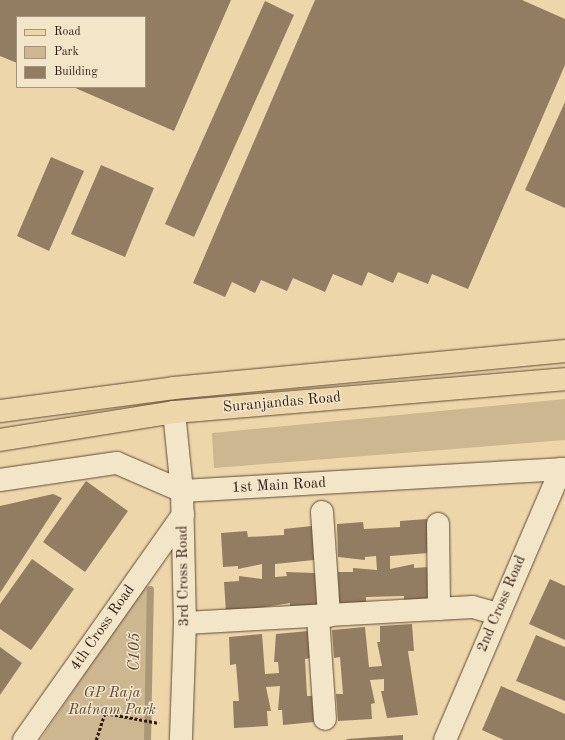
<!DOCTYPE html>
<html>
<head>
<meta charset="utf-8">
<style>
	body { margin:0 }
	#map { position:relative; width:565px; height:740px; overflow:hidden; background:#edd7aa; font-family:"Old Standard TT",serif }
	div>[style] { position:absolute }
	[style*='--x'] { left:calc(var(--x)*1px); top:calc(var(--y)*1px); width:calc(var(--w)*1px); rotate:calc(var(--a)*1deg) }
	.green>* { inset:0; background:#cdb790 }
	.stream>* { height:7px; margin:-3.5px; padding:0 3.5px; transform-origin:3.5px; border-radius:3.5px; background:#ad9777 }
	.building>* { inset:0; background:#937d62 }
	.path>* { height:2.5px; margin-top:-1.25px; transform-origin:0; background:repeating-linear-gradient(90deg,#311c13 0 3px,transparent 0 5px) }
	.roads { filter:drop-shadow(0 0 1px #604b39) drop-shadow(0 0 1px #604b39) }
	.minor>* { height:22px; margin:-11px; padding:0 11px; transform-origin:11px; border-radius:11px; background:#f3e5c8 }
	.major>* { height:22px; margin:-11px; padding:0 11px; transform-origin:11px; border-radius:11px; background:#edd7aa }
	span { translate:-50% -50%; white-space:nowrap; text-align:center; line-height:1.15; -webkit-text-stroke:3px #f3e5c8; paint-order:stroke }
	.street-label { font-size:15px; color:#311c13 }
	.park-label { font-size:15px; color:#604a38; font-style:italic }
	.water-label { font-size:16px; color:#5c4736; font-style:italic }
	.legend { position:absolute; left:16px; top:16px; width:130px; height:72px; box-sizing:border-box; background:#f3e5c8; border:1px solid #a59580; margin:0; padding:5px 7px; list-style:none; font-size:12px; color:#311c13 }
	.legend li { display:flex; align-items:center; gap:8px; height:20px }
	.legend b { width:20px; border:1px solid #a59580 }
</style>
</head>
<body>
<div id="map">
	<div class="green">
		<i style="clip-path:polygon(565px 399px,565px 440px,214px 468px,212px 433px)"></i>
		<i style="clip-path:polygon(147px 581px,150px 740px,40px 740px)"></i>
	</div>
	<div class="stream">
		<i style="--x:147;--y:740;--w:151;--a:-88.9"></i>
	</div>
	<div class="building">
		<i style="clip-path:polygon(0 0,231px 0,174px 131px,73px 87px,145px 87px,145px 17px,17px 17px,17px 63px,0 56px)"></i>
		<i style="clip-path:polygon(315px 0,522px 0,565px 19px,565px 65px,468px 289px,432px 274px,428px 284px,398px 272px,393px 283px,368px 272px,362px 286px,333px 274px,325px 292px,293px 278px,287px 291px,261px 280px,255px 293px,232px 282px,225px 297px,193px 283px)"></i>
		<i style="clip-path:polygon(265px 1px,294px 15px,194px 237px,165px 224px)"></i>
		<i style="clip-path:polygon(565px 102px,565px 208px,525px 190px)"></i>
		<i style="clip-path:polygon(51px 157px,84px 171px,49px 251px,17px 236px)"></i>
		<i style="clip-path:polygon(101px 165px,154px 188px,125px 257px,71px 234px)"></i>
		<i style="clip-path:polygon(86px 481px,128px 511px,85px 572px,43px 542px)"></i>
		<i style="clip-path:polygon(53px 494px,62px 498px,0 593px,0 506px)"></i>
		<i style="clip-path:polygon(427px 519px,429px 553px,390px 556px,390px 569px,414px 564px,414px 568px,429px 567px,431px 599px,404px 601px,404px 596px,366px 597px,366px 602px,339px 603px,338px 572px,353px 572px,353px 568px,377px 570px,376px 556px,365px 557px,365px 560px,338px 557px,337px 524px,363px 522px,364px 529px,400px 527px,400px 521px)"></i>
		<i style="clip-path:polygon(312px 526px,314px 560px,275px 564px,275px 577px,287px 576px,286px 572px,315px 573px,317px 606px,290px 608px,290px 603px,226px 613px,224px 582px,239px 581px,239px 576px,262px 579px,262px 564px,238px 569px,238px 566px,223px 567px,221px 533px,247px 531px,248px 537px,284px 535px,284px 529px)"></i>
		<i style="clip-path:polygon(32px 559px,74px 589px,31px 650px,0 629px,0 604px)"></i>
		<i style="clip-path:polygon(550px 579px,565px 586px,565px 640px,529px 624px)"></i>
		<i style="clip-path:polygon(412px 624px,414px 651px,408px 651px,418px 715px,387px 718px,381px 691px,384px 691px,384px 679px,370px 680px,375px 703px,371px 704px,372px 719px,338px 721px,336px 694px,343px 694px,340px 657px,334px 658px,332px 630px,365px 627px,369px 667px,382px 666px,377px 642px,380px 642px,380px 626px)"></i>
		<i style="clip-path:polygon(308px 631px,310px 658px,305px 659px,307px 696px,312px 696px,314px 722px,283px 725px,282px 710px,278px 710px,280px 686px,266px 687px,271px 711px,267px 711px,268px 726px,234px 728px,233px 701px,239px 701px,236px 664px,230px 665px,229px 637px,262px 634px,265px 674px,279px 673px,278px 662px,274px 662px,276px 634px)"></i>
		<i style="clip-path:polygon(536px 635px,565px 647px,565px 701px,516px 681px)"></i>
		<i style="clip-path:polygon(0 647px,22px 663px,0 695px)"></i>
		<i style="clip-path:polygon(501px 686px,565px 714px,565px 740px,504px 740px,482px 730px)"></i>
		<i style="clip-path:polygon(403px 735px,403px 740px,347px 740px,346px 739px)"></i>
	</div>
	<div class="path">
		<i style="--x:96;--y:740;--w:28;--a:-72"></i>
		<i style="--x:105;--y:713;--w:55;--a:10.5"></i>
	</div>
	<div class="roads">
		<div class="minor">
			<i style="--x:174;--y:412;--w:79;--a:84.2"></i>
			<i style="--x:182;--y:491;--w:132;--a:88.7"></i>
			<i style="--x:185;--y:623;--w:117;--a:92"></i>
			<i style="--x:0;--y:480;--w:118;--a:-8.3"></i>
			<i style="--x:117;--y:463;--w:71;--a:23.3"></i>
			<i style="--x:182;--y:491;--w:384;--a:-3.3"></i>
			<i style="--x:322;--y:512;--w:104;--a:86.1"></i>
			<i style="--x:438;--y:524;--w:85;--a:89.3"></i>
			<i style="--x:318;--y:617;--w:102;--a:86.1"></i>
			<i style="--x:185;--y:623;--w:288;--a:-3.2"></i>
			<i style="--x:473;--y:607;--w:25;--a:16"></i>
			<i style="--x:24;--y:740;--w:276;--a:-54.8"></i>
			<i style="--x:445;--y:740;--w:295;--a:-66.8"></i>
		</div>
		<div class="major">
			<i style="--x:0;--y:411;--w:176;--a:-7.5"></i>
			<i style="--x:174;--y:388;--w:393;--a:-5.4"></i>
			<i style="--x:0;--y:440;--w:176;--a:-9.1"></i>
			<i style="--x:174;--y:412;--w:392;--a:-4.8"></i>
		</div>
	</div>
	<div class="street-label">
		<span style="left:282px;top:403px;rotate:-5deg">Suranjandas Road</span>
		<span style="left:279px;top:486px;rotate:-3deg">1st Main Road</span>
		<span style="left:184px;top:576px;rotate:-91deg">3rd Cross Road</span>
		<span style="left:502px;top:604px;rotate:-67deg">2nd Cross Road</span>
		<span style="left:103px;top:628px;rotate:-55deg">4th Cross Road</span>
	</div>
	<div class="park-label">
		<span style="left:112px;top:702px">GP Raja<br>Ratnam Park</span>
	</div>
	<div class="water-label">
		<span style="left:135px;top:652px;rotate:-89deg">C105</span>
	</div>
	<ul class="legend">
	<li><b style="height:5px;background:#edd7aa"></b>Road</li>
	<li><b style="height:11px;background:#cdb790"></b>Park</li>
	<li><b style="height:11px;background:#937d62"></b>Building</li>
	</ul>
</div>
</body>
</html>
